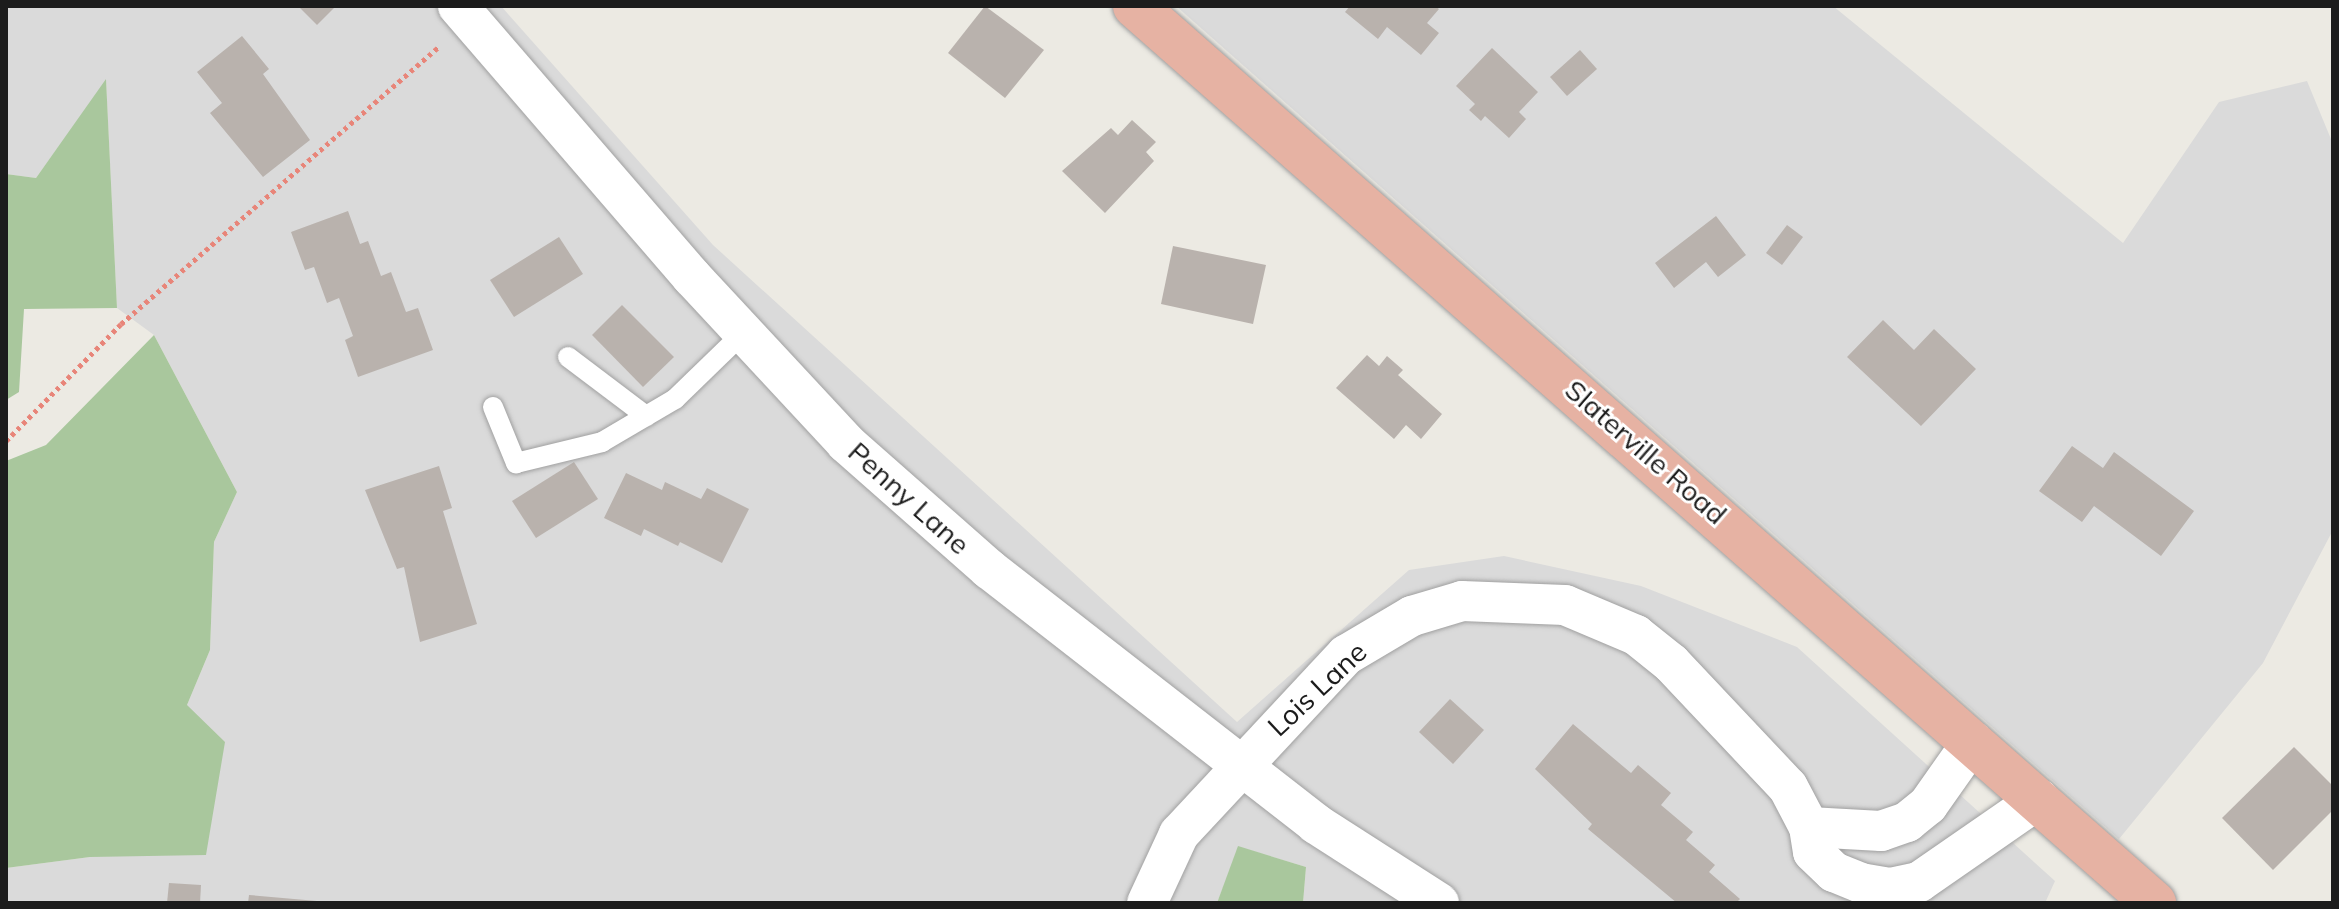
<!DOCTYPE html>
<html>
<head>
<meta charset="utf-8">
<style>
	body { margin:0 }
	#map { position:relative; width:2339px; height:909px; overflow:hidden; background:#eceae3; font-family:Mulish,sans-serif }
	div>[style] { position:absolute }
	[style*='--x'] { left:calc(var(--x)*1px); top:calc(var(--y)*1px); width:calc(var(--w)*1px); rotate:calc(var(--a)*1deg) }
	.residential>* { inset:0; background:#dadada }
	.forest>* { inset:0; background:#a9c79d }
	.building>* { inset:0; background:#b9b2ad }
	.path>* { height:5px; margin-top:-2.5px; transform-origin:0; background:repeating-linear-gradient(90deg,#e88579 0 4px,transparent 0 8px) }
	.roads { filter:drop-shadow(0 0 2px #a0a0a0) drop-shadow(0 0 2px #a0a0a0) }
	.service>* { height:20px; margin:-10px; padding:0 10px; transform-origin:10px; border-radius:10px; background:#fff }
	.minor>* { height:40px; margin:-20px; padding:0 20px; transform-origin:20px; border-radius:20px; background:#fff }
	.trunk>* { height:44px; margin:-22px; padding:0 22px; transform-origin:22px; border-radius:22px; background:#e6b2a3 }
	span { translate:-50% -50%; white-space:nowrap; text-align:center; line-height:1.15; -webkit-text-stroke:6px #fff; paint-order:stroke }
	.street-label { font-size:28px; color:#1c1c1c }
	.frame { position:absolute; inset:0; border:8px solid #1c1c1c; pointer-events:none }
</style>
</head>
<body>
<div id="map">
	<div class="residential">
		<i style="clip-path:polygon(6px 6px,501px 6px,713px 245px,1237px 722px,1409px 570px,1504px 556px,1641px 586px,1797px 647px,2055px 881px,2045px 903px,1303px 903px,1306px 867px,1239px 847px,1217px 903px,6px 903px,6px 868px,90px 857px,187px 705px,210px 650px,214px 542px,237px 492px,154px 335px,117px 308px,106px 81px,36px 178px,6px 174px)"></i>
		<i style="clip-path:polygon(1176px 6px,1833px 6px,2123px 243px,2219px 102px,2307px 81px,2333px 144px,2333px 530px,2263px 663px,2119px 839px)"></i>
	</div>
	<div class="forest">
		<i style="clip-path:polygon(106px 79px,117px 308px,24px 309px,19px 392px,6px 400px,6px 174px,36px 178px)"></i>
		<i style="clip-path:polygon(154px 335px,237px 492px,214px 542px,210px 650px,187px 705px,225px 742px,206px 855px,90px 857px,6px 868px,6px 461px,46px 445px)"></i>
		<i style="clip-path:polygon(1238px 846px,1306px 867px,1303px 903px,1217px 903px)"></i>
	</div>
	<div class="building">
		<i style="clip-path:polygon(298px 6px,336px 6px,317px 25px)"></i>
		<i style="clip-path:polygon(985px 6px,1044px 50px,1005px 98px,948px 53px)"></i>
		<i style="clip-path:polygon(1350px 6px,1435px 6px,1439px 9px,1427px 23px,1439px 33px,1421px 55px,1387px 27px,1378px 39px,1345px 12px)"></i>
		<i style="clip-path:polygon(242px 36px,269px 69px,263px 74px,310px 140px,263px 177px,210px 113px,222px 103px,197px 72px)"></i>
		<i style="clip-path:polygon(1492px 48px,1538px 92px,1519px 112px,1526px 119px,1509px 138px,1485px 116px,1481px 121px,1469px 110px,1475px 104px,1456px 86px)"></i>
		<i style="clip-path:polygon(1580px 50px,1597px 69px,1567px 96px,1550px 77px)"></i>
		<i style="clip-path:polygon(1132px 120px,1156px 142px,1146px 152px,1154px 161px,1105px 213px,1062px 171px,1111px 128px,1118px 135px)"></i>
		<i style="clip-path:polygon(348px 211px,360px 244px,368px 241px,381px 276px,391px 272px,406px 312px,418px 308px,433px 350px,358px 377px,345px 340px,353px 336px,339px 298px,327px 303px,314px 267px,305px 270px,291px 232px)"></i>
		<i style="clip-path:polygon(1716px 216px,1746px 255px,1718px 277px,1706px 262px,1674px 288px,1655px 263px)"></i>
		<i style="clip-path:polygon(1787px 225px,1803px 237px,1782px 265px,1766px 253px)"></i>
		<i style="clip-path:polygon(559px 237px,583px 274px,514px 317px,490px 280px)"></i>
		<i style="clip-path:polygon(1173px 246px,1266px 265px,1253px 324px,1161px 304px)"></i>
		<i style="clip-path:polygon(622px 305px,674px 357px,643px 387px,592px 335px)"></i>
		<i style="clip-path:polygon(1883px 320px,1914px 350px,1934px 329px,1976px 369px,1921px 426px,1847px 357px)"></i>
		<i style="clip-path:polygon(1367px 355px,1379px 366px,1387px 356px,1403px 370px,1398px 375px,1442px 414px,1421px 439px,1406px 425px,1394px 439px,1336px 388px)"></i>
		<i style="clip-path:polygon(2072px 446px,2103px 468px,2114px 452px,2194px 511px,2161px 556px,2094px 506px,2082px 522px,2039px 491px)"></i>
		<i style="clip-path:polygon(574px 462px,598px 499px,536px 538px,512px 501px)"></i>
		<i style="clip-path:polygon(439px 466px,452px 508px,443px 511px,477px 624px,420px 642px,404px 567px,397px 569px,365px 490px)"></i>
		<i style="clip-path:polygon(626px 473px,662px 490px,665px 482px,701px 499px,707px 488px,749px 509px,722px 563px,680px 542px,678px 546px,644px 529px,641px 536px,604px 518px)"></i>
		<i style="clip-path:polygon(1450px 699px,1484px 730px,1453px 764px,1419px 732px)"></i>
		<i style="clip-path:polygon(1573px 724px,1631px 773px,1638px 765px,1671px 793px,1661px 805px,1693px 832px,1686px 840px,1715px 865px,1709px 872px,1740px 899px,1736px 903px,1677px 903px,1588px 829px,1592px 824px,1535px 769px)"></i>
		<i style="clip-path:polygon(2294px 747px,2333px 786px,2333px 810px,2273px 870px,2222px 818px)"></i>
		<i style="clip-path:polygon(169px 883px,201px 885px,200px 903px,167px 903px)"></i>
		<i style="clip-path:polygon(249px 895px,317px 901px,316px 903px,248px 903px)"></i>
	</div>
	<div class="path">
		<i style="--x:6;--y:441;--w:164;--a:-45.5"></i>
		<i style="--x:121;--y:324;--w:423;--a:-41.1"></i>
	</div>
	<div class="roads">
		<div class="service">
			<i style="--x:568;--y:357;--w:98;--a:37.1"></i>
			<i style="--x:493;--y:407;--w:61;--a:67.7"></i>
			<i style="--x:516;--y:463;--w:89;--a:-13.7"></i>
			<i style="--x:602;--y:442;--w:85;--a:-30.5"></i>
			<i style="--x:675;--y:399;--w:95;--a:-44.1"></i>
		</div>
		<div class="minor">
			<i style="--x:458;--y:6;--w:358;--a:49.2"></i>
			<i style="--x:692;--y:277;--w:226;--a:47.1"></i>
			<i style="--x:846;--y:443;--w:191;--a:41.4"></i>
			<i style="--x:989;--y:569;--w:415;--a:37.9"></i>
			<i style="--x:1316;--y:824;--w:146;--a:32.7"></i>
			<i style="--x:1809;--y:827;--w:72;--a:3.2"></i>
			<i style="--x:1881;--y:831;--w:28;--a:-19"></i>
			<i style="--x:1907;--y:822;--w:27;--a:-39"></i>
			<i style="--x:1928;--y:805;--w:78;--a:-54.9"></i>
			<i style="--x:1147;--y:903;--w:76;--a:-65.1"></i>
			<i style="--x:1179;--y:834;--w:245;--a:-47"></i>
			<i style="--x:1346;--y:655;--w:77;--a:-30.6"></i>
			<i style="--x:1412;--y:616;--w:52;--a:-16.7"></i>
			<i style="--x:1462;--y:601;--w:103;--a:2.2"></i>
			<i style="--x:1565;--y:605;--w:77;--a:22.9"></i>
			<i style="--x:1636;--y:635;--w:45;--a:38.7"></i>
			<i style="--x:1671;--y:663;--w:170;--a:46.7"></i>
			<i style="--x:1788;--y:787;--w:45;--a:62.3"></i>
			<i style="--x:1809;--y:827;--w:25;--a:81"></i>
			<i style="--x:1813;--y:852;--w:29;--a:44"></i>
			<i style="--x:1834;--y:872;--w:29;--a:22"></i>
			<i style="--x:1861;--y:883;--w:29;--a:10"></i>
			<i style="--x:1890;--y:888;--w:30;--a:-12"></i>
			<i style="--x:1919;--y:882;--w:146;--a:-34.7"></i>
		</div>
		<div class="trunk">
			<i style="--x:1135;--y:6;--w:1358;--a:41.36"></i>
		</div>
	</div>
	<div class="street-label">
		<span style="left:1646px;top:452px;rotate:41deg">Slaterville Road</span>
		<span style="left:909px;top:498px;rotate:42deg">Penny Lane</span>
		<span style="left:1317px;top:689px;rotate:-43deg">Lois Lane</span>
	</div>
	<div class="frame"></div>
</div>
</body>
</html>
